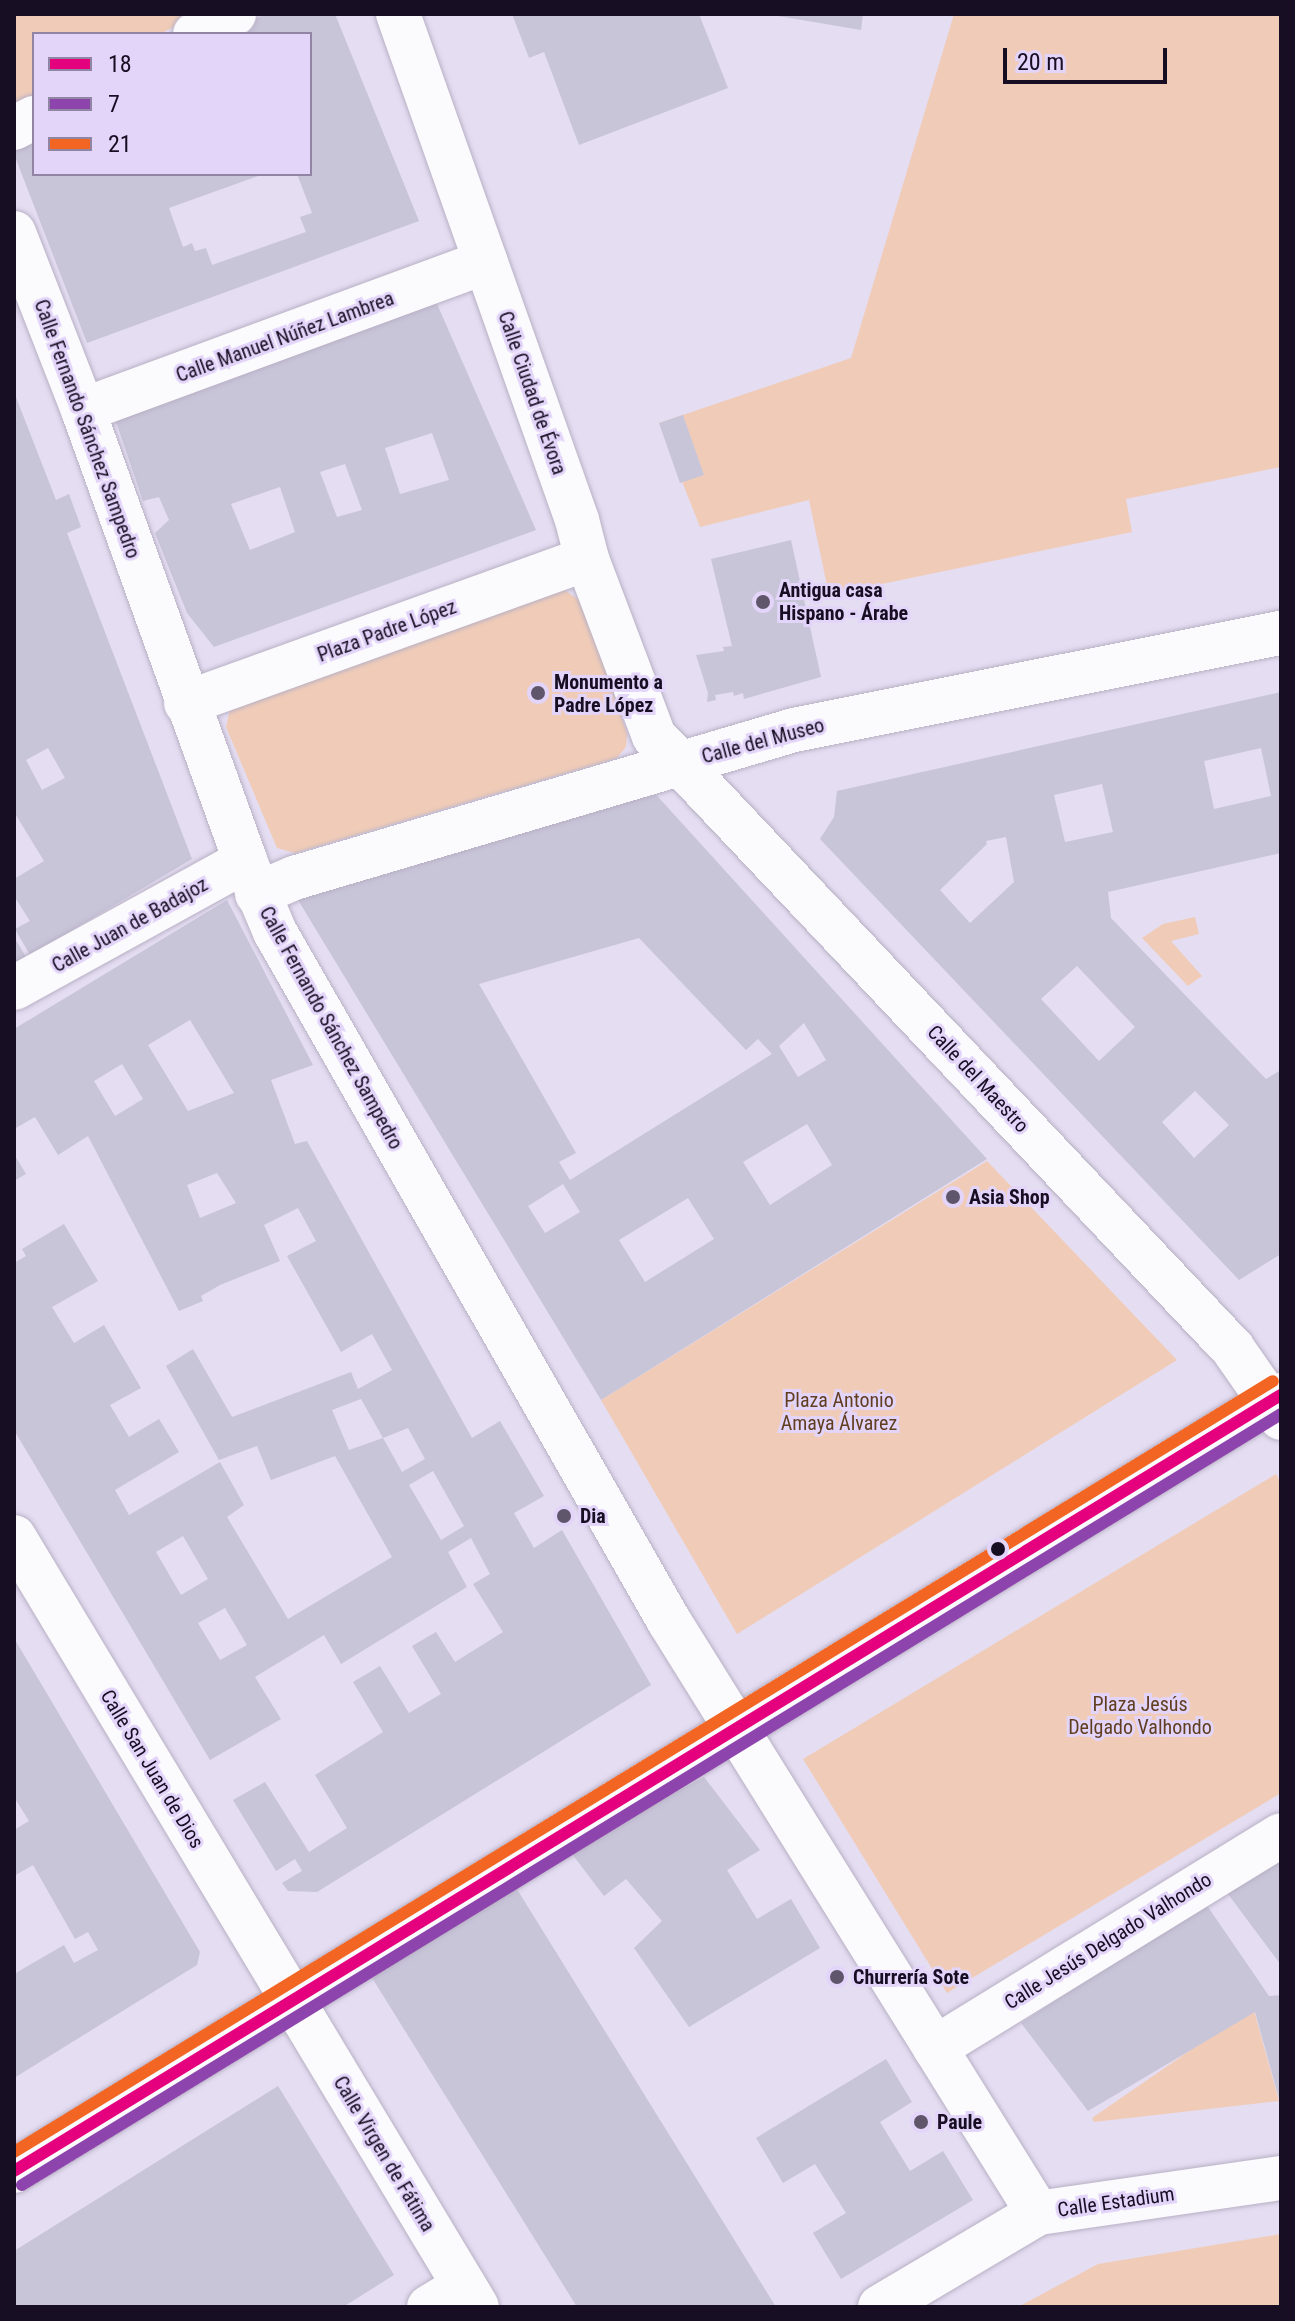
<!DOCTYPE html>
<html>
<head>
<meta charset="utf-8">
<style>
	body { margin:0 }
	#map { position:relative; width:1295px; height:2321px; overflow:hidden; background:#e5ddf2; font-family:"Roboto Condensed",sans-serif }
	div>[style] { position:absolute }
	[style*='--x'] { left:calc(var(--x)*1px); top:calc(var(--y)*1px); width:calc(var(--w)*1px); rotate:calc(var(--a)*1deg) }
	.green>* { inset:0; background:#f0ccb8 }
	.building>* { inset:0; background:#c8c5d9 }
	.roads { filter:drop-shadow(0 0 2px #b8b0c4) drop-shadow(0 0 2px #b8b0c4) }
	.street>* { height:44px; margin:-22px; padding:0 22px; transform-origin:22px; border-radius:22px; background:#fbfafd }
	.secondary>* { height:44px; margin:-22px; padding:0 22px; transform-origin:22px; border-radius:22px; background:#fbfafd }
	.bus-1>* { height:12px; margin:-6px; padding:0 6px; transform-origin:6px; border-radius:6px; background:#e5007d }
	.bus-2>* { height:12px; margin:-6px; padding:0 6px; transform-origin:6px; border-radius:6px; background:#8e44ad }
	.bus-3>* { height:12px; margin:-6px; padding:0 6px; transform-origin:6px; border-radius:6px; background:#f26522 }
	.dots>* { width:22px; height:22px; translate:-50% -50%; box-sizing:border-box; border:4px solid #e3d5fa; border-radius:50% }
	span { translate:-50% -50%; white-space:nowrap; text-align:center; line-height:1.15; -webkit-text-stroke:6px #e3d5fa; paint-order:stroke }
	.street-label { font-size:20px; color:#170e23 }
	.poi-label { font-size:20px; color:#170e23; font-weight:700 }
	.left { translate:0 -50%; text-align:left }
	.park-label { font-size:20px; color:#603e1f }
	.frame { position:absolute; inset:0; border:16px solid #170e23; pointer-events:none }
	.legend { position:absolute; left:32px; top:32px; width:280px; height:144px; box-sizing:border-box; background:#e3d5fa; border:2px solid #9185a4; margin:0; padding:10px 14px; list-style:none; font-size:24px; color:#170e23 }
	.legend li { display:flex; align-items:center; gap:16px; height:40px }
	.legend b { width:40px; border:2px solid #9185a4 }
	.scale { position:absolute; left:1003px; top:48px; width:164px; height:36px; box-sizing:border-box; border:4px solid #170e23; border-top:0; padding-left:10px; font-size:24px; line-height:28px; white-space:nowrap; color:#170e23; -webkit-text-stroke:6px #e3d5fa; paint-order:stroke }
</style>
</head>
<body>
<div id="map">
	<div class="green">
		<i style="clip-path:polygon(14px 14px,199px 14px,160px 34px,34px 34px,34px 98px,14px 109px)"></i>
		<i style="clip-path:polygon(954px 14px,1281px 14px,1281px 467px,1126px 499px,1132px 532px,829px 595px,809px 500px,700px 527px,659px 423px,851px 358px)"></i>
		<i style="clip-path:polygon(563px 589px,582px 602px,627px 733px,626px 747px,617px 758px,295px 853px,277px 848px,226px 727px,230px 709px)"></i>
		<i style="clip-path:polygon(1195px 917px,1199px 934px,1171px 941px,1202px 976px,1188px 986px,1142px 938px,1163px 924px)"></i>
		<i style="clip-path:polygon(987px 1161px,1177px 1360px,737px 1634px,601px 1400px)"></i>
		<i style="clip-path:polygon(1276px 1474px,1281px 1483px,1281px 1793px,947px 1993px,803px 1759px)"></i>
		<i style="clip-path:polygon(1253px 2007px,1279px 2101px,1094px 2122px,1092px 2118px)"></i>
		<i style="clip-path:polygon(1281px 2234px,1281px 2307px,1018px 2307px,1098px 2264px)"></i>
	</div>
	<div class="building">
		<i style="clip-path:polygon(265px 14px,335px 14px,419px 221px,87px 343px,14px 154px,14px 143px,34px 133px,34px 174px,264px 174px,169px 208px,183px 247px,192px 243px,195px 251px,206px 248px,212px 265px,306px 232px,300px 217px,312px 213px,297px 174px,310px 174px,310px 34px,226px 34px)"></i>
		<i style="clip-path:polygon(512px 14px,699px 14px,728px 88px,579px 145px,544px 52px,529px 58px)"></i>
		<i style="clip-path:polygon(766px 14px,863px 14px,861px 30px)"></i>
		<i style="clip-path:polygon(evenodd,434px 297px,536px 530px,214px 647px,187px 613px,155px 533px,169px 520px,159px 497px,143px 501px,114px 416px,434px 297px,432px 433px,449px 480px,400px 494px,385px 448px,432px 433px,434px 297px,345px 464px,362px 510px,337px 517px,320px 472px,345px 464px,434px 297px,280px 487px,295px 532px,250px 550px,231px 504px,280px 487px)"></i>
		<i style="clip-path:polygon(evenodd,14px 392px,56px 500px,69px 494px,81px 527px,67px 533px,192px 859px,30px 955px,15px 929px,30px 921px,14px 896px,14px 879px,44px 861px,14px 812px,14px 392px,48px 748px,65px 778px,42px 790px,26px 760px,48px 748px)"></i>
		<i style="clip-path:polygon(683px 415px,704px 475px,680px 483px,659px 423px)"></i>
		<i style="clip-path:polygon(791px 540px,821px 677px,744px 699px,743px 693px,734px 696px,733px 692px,715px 695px,716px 700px,707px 702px,708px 693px,696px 655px,724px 651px,723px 647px,732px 646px,711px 559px)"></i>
		<i style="clip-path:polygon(evenodd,1281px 692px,1281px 853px,1108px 892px,1111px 918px,1266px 1079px,1281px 1070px,1281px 1254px,1239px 1280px,820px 839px,834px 817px,837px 791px,1281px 692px,1261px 748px,1271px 796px,1214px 809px,1204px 761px,1261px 748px,1281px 692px,1102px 784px,1113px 832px,1065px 842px,1054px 795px,1102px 784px,1281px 692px,1006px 837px,1014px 882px,970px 923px,940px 890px,987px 844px,986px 841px,1006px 837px,1281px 692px,1077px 966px,1135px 1027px,1099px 1061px,1041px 999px,1077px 966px,1281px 692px,1195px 1091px,1229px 1125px,1194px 1158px,1162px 1122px,1195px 1091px)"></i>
		<i style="clip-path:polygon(evenodd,650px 788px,987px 1159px,601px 1400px,295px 895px,650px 788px,639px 938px,746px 1050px,758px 1039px,772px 1054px,570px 1180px,559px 1162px,576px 1153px,479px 984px,639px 938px,650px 788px,804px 1023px,826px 1060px,798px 1077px,779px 1046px,804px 1023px,650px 788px,807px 1124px,832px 1165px,770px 1205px,743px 1162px,807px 1124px,650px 788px,563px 1184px,580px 1212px,545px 1233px,528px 1206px,563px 1184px,650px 788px,688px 1198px,714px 1239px,645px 1282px,619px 1240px,688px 1198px)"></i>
		<i style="clip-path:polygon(evenodd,227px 900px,313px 1065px,271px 1080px,295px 1144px,307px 1141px,472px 1438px,500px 1421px,544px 1496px,514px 1513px,534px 1548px,562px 1530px,651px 1685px,317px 1892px,288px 1891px,282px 1883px,302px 1871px,295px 1859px,276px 1871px,233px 1800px,265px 1782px,309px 1852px,347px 1828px,315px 1775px,383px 1732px,353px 1682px,380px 1666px,409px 1713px,441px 1694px,412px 1646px,436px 1632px,455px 1662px,503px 1632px,473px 1584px,490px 1574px,471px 1538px,448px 1552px,467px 1587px,341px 1664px,324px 1635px,255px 1677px,281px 1719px,210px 1760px,14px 1430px,14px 1263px,26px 1256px,22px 1249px,64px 1224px,98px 1281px,52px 1307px,74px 1343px,104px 1325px,141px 1388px,110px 1405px,129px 1437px,159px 1419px,179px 1452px,115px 1490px,129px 1515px,220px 1462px,244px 1505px,227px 1517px,288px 1619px,392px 1557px,335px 1456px,271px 1480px,257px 1446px,219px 1460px,166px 1366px,193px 1349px,232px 1417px,351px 1372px,358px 1389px,392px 1370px,372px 1334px,341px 1352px,287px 1256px,316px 1241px,298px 1208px,264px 1225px,280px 1261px,220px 1285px,201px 1296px,203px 1301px,179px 1311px,88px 1136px,58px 1155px,35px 1117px,14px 1129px,14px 1029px,227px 900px,190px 1020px,234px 1093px,188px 1111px,148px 1045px,190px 1020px,227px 900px,122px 1064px,143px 1099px,115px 1116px,94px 1081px,122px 1064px,227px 900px,217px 1173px,236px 1203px,200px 1218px,187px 1185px,217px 1173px,227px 900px,361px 1399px,383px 1438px,349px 1450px,332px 1410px,361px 1399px,227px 900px,408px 1428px,425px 1459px,402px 1472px,383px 1438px,408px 1428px,227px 900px,433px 1471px,464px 1526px,441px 1540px,409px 1485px,433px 1471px,227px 900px,183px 1536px,208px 1579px,181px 1595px,156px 1552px,183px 1536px,227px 900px,225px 1608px,247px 1645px,220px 1660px,198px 1623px,225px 1608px)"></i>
		<i style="clip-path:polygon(14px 937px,26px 957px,14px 964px)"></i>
		<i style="clip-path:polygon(14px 1154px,26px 1174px,14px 1181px)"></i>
		<i style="clip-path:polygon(14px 1638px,200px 1952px,197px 1965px,14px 2078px,14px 1974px,64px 1945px,74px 1963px,98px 1950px,88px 1932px,75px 1939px,33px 1865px,14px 1876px,14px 1830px,29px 1821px,14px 1797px)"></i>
		<i style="clip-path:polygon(704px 1777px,760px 1850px,727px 1870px,757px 1919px,791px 1899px,820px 1948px,689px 2027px,634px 1948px,662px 1921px,626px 1879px,604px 1896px,569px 1850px)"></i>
		<i style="clip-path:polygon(1281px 1845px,1281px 1965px,1219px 1882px)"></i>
		<i style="clip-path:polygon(515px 1886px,776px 2307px,577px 2307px,369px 1973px)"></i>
		<i style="clip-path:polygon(1206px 1904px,1269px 1996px,1281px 1995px,1281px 2106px,1255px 2012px,1088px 2111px,1021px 2023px)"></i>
		<i style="clip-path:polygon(886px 2059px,912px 2102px,880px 2122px,910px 2171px,943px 2151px,973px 2200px,841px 2279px,813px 2233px,846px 2213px,815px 2164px,783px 2183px,756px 2138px)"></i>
		<i style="clip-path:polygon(278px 2086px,394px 2275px,343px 2307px,14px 2307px,14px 2251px)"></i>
	</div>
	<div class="roads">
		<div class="street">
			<i style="--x:398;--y:14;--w:537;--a:70.52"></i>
			<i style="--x:577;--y:520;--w:40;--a:75.6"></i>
			<i style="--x:587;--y:559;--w:189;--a:69.3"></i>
			<i style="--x:654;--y:736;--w:843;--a:46.63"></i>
			<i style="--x:1233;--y:1349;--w:84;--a:55.2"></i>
			<i style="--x:195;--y:34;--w:44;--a:-27.1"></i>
			<i style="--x:14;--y:128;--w:22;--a:-27"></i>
			<i style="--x:14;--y:233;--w:190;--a:68.7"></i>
			<i style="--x:83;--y:410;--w:479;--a:70.2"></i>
			<i style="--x:245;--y:861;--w:77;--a:67.1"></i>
			<i style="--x:275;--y:932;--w:794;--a:60.24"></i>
			<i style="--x:669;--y:1621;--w:698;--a:58.06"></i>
			<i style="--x:83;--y:410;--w:429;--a:-20.2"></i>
			<i style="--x:186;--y:703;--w:426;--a:-19.8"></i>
			<i style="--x:257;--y:894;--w:40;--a:-23.4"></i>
			<i style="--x:294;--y:878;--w:521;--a:-16.49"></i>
			<i style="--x:794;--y:730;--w:497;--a:-11.3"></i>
			<i style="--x:14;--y:988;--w:264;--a:-28.8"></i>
			<i style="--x:14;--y:1537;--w:898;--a:58.98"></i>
			<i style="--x:935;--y:2048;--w:406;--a:-31.6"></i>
			<i style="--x:429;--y:2307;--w:41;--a:-31"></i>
			<i style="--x:880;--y:2307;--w:184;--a:-30.7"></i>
			<i style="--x:1038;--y:2213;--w:246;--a:-8.2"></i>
		</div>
		<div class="secondary">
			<i style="--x:14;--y:2171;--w:1486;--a:-31.49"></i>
		</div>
	</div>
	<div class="bus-1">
		<i style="--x:14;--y:2171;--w:1486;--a:-31.49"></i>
	</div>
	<div class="bus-2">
		<i style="--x:22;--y:2185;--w:1476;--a:-31.48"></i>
	</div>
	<div class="bus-3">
		<i style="--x:14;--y:2152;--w:1476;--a:-31.48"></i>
	</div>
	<div class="dots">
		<i style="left:763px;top:602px;background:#5f566b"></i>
		<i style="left:538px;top:693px;background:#5f566b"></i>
		<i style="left:953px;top:1197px;background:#5f566b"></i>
		<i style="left:564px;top:1516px;background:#5f566b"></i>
		<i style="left:998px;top:1549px;background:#170e23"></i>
		<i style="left:837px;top:1977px;background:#5f566b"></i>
		<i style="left:921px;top:2122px;background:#5f566b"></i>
	</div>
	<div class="street-label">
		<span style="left:285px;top:337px;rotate:-20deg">Calle Manuel Núñez Lambrea</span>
		<span style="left:532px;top:393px;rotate:71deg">Calle Ciudad de Évora</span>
		<span style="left:87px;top:429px;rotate:70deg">Calle Fernando Sánchez Sampedro</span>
		<span style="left:387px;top:631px;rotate:-20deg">Plaza Padre López</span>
		<span style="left:763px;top:741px;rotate:-15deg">Calle del Museo</span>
		<span style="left:130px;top:925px;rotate:-29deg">Calle Juan de Badajoz</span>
		<span style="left:331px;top:1028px;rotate:61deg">Calle Fernando Sánchez Sampedro</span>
		<span style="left:978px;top:1079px;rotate:47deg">Calle del Maestro</span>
		<span style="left:152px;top:1769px;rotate:59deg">Calle San Juan de Dios</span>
		<span style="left:1108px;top:1941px;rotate:-32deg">Calle Jesús Delgado Valhondo</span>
		<span style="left:384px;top:2154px;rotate:59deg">Calle Virgen de Fátima</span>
		<span style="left:1116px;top:2202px;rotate:-8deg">Calle Estadium</span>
	</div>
	<div class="poi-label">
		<span class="left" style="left:779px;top:602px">Antigua casa<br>Hispano - Árabe</span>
		<span class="left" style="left:554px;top:694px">Monumento a<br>Padre López</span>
		<span class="left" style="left:969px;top:1197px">Asia Shop</span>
		<span class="left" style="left:580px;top:1516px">Dia</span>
		<span class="left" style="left:853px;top:1977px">Churrería Sote</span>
		<span class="left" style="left:937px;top:2122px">Paule</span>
	</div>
	<div class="park-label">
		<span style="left:839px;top:1412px">Plaza Antonio<br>Amaya Álvarez</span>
		<span style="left:1140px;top:1716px">Plaza Jesús<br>Delgado Valhondo</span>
	</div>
	<div class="frame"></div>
	<ul class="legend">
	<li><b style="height:10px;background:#e5007d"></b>18</li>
	<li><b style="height:10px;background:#8e44ad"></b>7</li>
	<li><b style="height:10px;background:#f26522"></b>21</li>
	</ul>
	<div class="scale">20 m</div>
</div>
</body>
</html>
